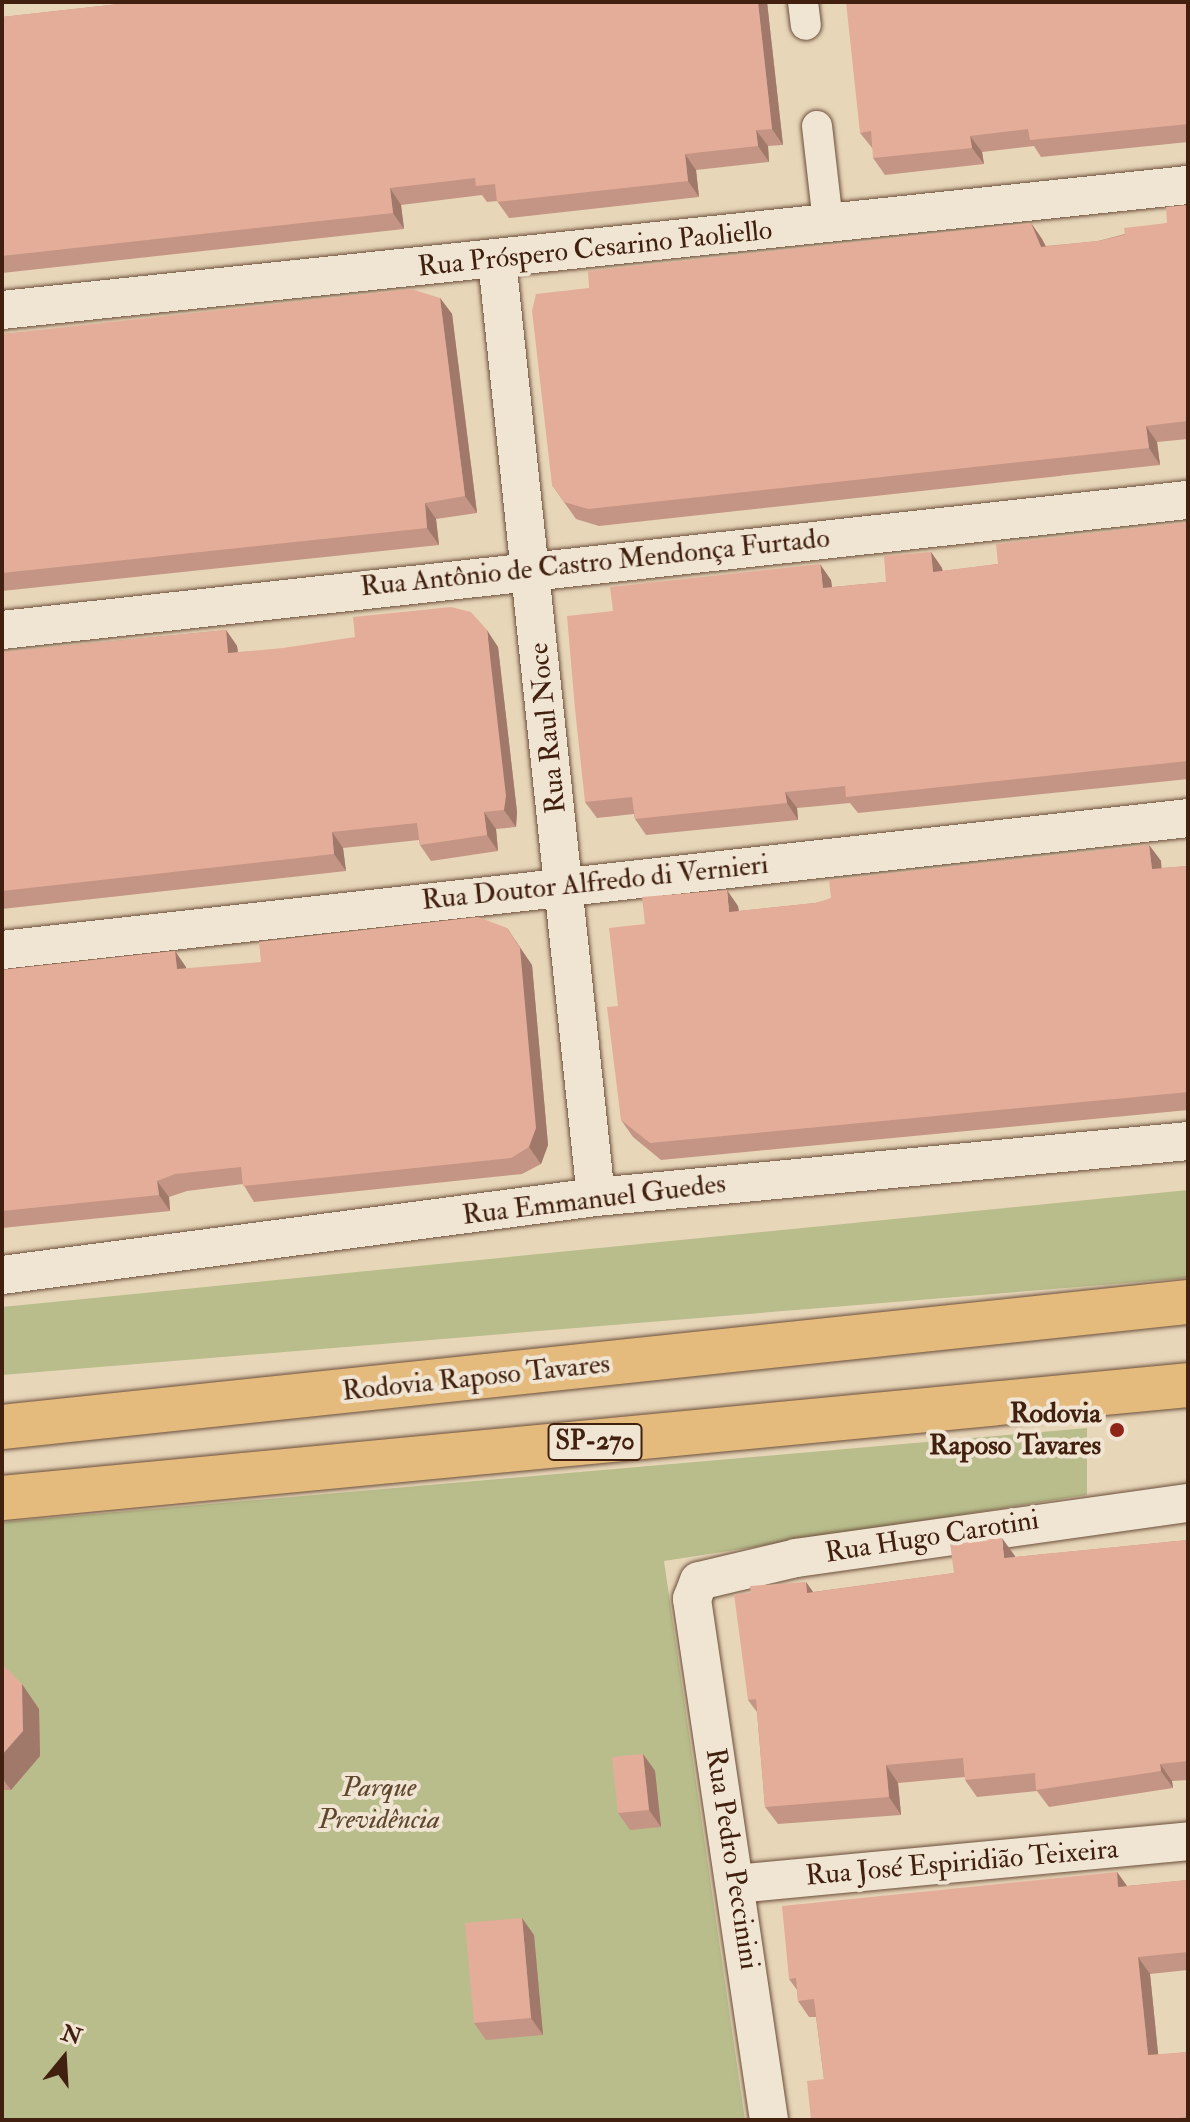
<!DOCTYPE html>
<html>
<head>
<meta charset="utf-8">
<style>
	body { margin:0 }
	#map { position:relative; width:1190px; height:2122px; overflow:hidden; background:#e8d6b9; font-family:"IM FELL Double Pica",serif }
	div>[style] { position:absolute }
	[style*='--x'] { left:calc(var(--x)*1px); top:calc(var(--y)*1px); width:calc(var(--w)*1px); rotate:calc(var(--a)*1deg) }
	.green>* { inset:0; background:#b9bd8c }
	.roads { filter:drop-shadow(0 0 2px #6b4e3a) drop-shadow(0 0 2px #6b4e3a) }
	.pedestrian>* { height:30px; margin:-15px; padding:0 15px; transform-origin:15px; border-radius:15px; background:#f0e4d2 }
	.minor>* { height:38px; margin:-19px; padding:0 19px; transform-origin:19px; border-radius:19px; background:#f0e4d2 }
	.motorway>* { height:44px; margin:-22px; padding:0 22px; transform-origin:22px; border-radius:22px; background:#e4bb7c }
	.wall>* { inset:0; background:#c49584 }
	.shaded-wall>* { inset:0; background:#a0796b }
	.building>* { inset:0; background:#e4ad99 }
	.dots>* { width:22px; height:22px; translate:-50% -50%; box-sizing:border-box; border:4px solid #f0e4d2; border-radius:50% }
	span { translate:-50% -50%; white-space:nowrap; text-align:center; line-height:1.15; -webkit-text-stroke:8px #f0e4d2; paint-order:stroke }
	.shield-label span { padding:2px 6px; background:#f0e4d2; border:2px solid; border-radius:6px; -webkit-text-stroke-width:0 }
	.shield-label { font-size:26px; color:#41200f; font-weight:700 }
	.street-label { font-size:28px; color:#41200f }
	.poi-label { font-size:28px; color:#41200f; font-weight:700 }
	.right { translate:-100% -50%; text-align:right }
	.park-label { font-size:28px; color:#5f472e; font-style:italic }
	.frame { position:absolute; inset:0; border:4px solid #41200f; pointer-events:none }
	.north { position:absolute; left:24px; top:2018px; width:80px; height:80px; -webkit-text-stroke:6px #f0e4d2; paint-order:stroke; rotate:18deg; font-size:22px; font-weight:700; line-height:32px; text-align:center; color:#41200f }
	.north::after { content:''; display:block; margin:auto; width:28px; height:36px; background:#41200f; clip-path:polygon(50% 0,100% 100%,50% 72%,0 100%) }
</style>
</head>
<body>
<div id="map">
	<div class="green">
		<i style="clip-path:polygon(1188px 1190px,1188px 1278px,2px 1375px,2px 1307px)"></i>
		<i style="clip-path:polygon(1087px 1428px,1087px 1495px,664px 1561px,745px 2120px,2px 2120px,2px 1522px)"></i>
	</div>
	<div class="roads">
		<div class="pedestrian">
			<i style="--x:803;--y:2;--w:23;--a:83"></i>
			<i style="--x:817;--y:126;--w:98;--a:83.5"></i>
		</div>
		<div class="minor">
			<i style="--x:497;--y:260;--w:942;--a:83.97"></i>
			<i style="--x:2;--y:310;--w:1193;--a:-6.02"></i>
			<i style="--x:2;--y:630;--w:1193;--a:-6.26"></i>
			<i style="--x:2;--y:950;--w:1193;--a:-6.35"></i>
			<i style="--x:2;--y:1275;--w:599;--a:-7.48"></i>
			<i style="--x:596;--y:1197;--w:595;--a:-5.4"></i>
			<i style="--x:736;--y:1884;--w:454;--a:-5.4"></i>
			<i style="--x:769;--y:2120;--w:527;--a:-98.41"></i>
			<i style="--x:692;--y:1599;--w:19;--a:-69"></i>
			<i style="--x:699;--y:1581;--w:100;--a:-13.3"></i>
			<i style="--x:796;--y:1558;--w:396;--a:-8"></i>
		</div>
		<div class="motorway">
			<i style="--x:2;--y:1427;--w:1193;--a:-6.02"></i>
			<i style="--x:2;--y:1498;--w:1191;--a:-5.44"></i>
		</div>
	</div>
	<div class="wall">
		<i style="clip-path:polygon(137px 2px,767px 2px,783px 145px,768px 146px,769px 162px,696px 170px,699px 197px,509px 218px,497px 201px,487px 202px,482px 195px,401px 205px,404px 229px,2px 273px,2px 17px)"></i>
		<i style="clip-path:polygon(1188px 2px,1188px 142px,1041px 157px,1034px 146px,982px 152px,984px 164px,885px 175px,873px 158px,873px 149px,860px 133px)"></i>
		<i style="clip-path:polygon(1188px 205px,1188px 439px,1157px 442px,1160px 465px,599px 526px,576px 519px,552px 485px,589px 288px,1031px 223px,1042px 239px,1046px 246px,1098px 241px,1167px 223px)"></i>
		<i style="clip-path:polygon(440px 298px,452px 314px,477px 513px,436px 519px,439px 545px,2px 591px,2px 334px)"></i>
		<i style="clip-path:polygon(1188px 522px,1188px 779px,858px 813px,850px 803px,797px 808px,798px 820px,646px 835px,635px 819px,634px 814px,597px 818px,585px 802px,613px 611px,831px 580px,832px 587px,886px 582px,931px 552px,942px 568px,943px 571px,998px 564px)"></i>
		<i style="clip-path:polygon(226px 630px,237px 646px,238px 652px,498px 647px,517px 812px,516px 827px,496px 829px,498px 851px,431px 861px,420px 845px,419px 840px,343px 848px,346px 871px,2px 909px,2px 652px)"></i>
		<i style="clip-path:polygon(1149px 845px,1161px 861px,1161px 868px,1188px 866px,1188px 1110px,661px 1160px,633px 1137px,621px 1120px,618px 1006px,645px 924px,738px 906px,739px 911px,815px 903px)"></i>
		<i style="clip-path:polygon(175px 951px,186px 969px,532px 965px,548px 1145px,541px 1164px,522px 1174px,254px 1202px,243px 1184px,187px 1191px,169px 1197px,170px 1211px,2px 1228px,2px 970px)"></i>
		<i style="clip-path:polygon(1188px 1540px,1188px 1780px,1172px 1781px,1173px 1788px,1049px 1807px,1037px 1791px,977px 1797px,965px 1780px,965px 1777px,898px 1783px,901px 1815px,778px 1824px,765px 1807px,757px 1712px,748px 1700px,751px 1593px,806px 1582px,813px 1592px,954px 1573px,1015px 1556px,1015px 1557px)"></i>
		<i style="clip-path:polygon(2px 1664px,39px 1709px,40px 1756px,11px 1790px,2px 1790px)"></i>
		<i style="clip-path:polygon(643px 1754px,655px 1771px,661px 1827px,630px 1830px,618px 1813px)"></i>
		<i style="clip-path:polygon(1117px 1872px,1127px 1886px,1188px 1880px,1188px 1970px,1150px 1974px,1158px 2055px,1188px 2052px,1188px 2120px,811px 2120px,824px 2079px,816px 2017px,809px 2017px,798px 2001px,797px 1990px,789px 1979px)"></i>
		<i style="clip-path:polygon(534px 1935px,543px 2035px,486px 2040px,474px 2023px)"></i>
	</div>
	<div class="shaded-wall">
		<i style="clip-path:polygon(758px 2px,767px 2px,783px 145px,772px 129px)"></i>
		<i style="clip-path:polygon(756px 130px,768px 146px,769px 162px,758px 146px)"></i>
		<i style="clip-path:polygon(970px 136px,982px 152px,984px 164px,972px 148px)"></i>
		<i style="clip-path:polygon(685px 154px,696px 170px,699px 197px,688px 181px)"></i>
		<i style="clip-path:polygon(390px 188px,401px 205px,404px 229px,393px 213px)"></i>
		<i style="clip-path:polygon(1031px 223px,1042px 239px,1053px 263px,1041px 247px)"></i>
		<i style="clip-path:polygon(440px 298px,452px 314px,477px 513px,465px 496px)"></i>
		<i style="clip-path:polygon(1146px 426px,1157px 442px,1160px 465px,1149px 448px)"></i>
		<i style="clip-path:polygon(425px 503px,436px 519px,439px 545px,427px 528px)"></i>
		<i style="clip-path:polygon(931px 552px,942px 568px,945px 588px,933px 572px)"></i>
		<i style="clip-path:polygon(820px 564px,831px 580px,834px 604px,823px 588px)"></i>
		<i style="clip-path:polygon(226px 630px,237px 646px,240px 669px,228px 653px)"></i>
		<i style="clip-path:polygon(487px 630px,498px 647px,517px 812px,516px 827px,504px 810px)"></i>
		<i style="clip-path:polygon(785px 792px,797px 808px,798px 820px,787px 803px)"></i>
		<i style="clip-path:polygon(484px 812px,496px 829px,498px 851px,487px 835px)"></i>
		<i style="clip-path:polygon(332px 832px,343px 848px,346px 871px,334px 854px)"></i>
		<i style="clip-path:polygon(1149px 845px,1161px 861px,1163px 885px,1152px 869px)"></i>
		<i style="clip-path:polygon(727px 890px,738px 906px,741px 929px,729px 912px)"></i>
		<i style="clip-path:polygon(507px 928px,532px 965px,548px 1145px,541px 1164px,529px 1147px)"></i>
		<i style="clip-path:polygon(175px 951px,186px 967px,188px 986px,177px 969px)"></i>
		<i style="clip-path:polygon(157px 1181px,169px 1197px,170px 1211px,159px 1195px)"></i>
		<i style="clip-path:polygon(1002px 1538px,1015px 1556px,1017px 1576px,1004px 1558px)"></i>
		<i style="clip-path:polygon(806px 1582px,818px 1599px,807px 1593px)"></i>
		<i style="clip-path:polygon(22px 1684px,39px 1709px,40px 1756px,11px 1790px,2px 1778px,2px 1755px)"></i>
		<i style="clip-path:polygon(643px 1754px,655px 1771px,661px 1827px,649px 1810px)"></i>
		<i style="clip-path:polygon(1160px 1764px,1172px 1781px,1173px 1788px,1161px 1771px)"></i>
		<i style="clip-path:polygon(886px 1765px,898px 1783px,901px 1815px,889px 1797px)"></i>
		<i style="clip-path:polygon(1117px 1872px,1129px 1889px,1118px 1887px)"></i>
		<i style="clip-path:polygon(522px 1918px,534px 1935px,543px 2035px,531px 2018px)"></i>
		<i style="clip-path:polygon(1138px 1957px,1150px 1974px,1160px 2072px,1148px 2055px)"></i>
	</div>
	<div class="building">
		<i style="clip-path:polygon(137px 2px,758px 2px,772px 129px,756px 130px,758px 146px,685px 154px,688px 181px,497px 202px,495px 184px,476px 186px,475px 178px,390px 188px,393px 213px,2px 256px,2px 17px)"></i>
		<i style="clip-path:polygon(846px 2px,1188px 2px,1188px 124px,1030px 140px,1028px 129px,970px 136px,972px 148px,873px 158px,871px 131px,860px 133px)"></i>
		<i style="clip-path:polygon(1188px 205px,1188px 421px,1146px 426px,1149px 448px,588px 509px,564px 502px,552px 485px,532px 311px,536px 294px,589px 288px,588px 271px,1031px 223px,1041px 247px,1098px 241px,1125px 235px,1124px 228px,1167px 223px,1166px 207px)"></i>
		<i style="clip-path:polygon(411px 289px,440px 298px,465px 496px,425px 503px,427px 528px,2px 573px,2px 334px)"></i>
		<i style="clip-path:polygon(1188px 522px,1188px 761px,846px 797px,845px 786px,785px 792px,787px 803px,635px 819px,632px 797px,585px 802px,575px 709px,567px 616px,613px 611px,610px 587px,820px 564px,823px 588px,886px 582px,884px 556px,931px 552px,933px 572px,998px 564px,996px 544px)"></i>
		<i style="clip-path:polygon(451px 607px,471px 612px,487px 630px,506px 796px,504px 810px,484px 812px,487px 835px,420px 845px,417px 823px,332px 832px,334px 854px,2px 891px,2px 652px,226px 630px,228px 653px,283px 648px,355px 637px,353px 617px)"></i>
		<i style="clip-path:polygon(1149px 845px,1152px 869px,1188px 866px,1188px 1092px,650px 1143px,621px 1120px,607px 1007px,618px 1006px,609px 928px,645px 924px,642px 897px,727px 890px,729px 912px,815px 903px,831px 898px,829px 880px)"></i>
		<i style="clip-path:polygon(478px 917px,507px 928px,520px 948px,536px 1128px,529px 1147px,511px 1158px,243px 1186px,241px 1167px,175px 1174px,157px 1181px,159px 1195px,2px 1211px,2px 970px,175px 951px,177px 969px,261px 962px,259px 942px)"></i>
		<i style="clip-path:polygon(1002px 1538px,1004px 1558px,1188px 1540px,1188px 1761px,1160px 1764px,1161px 1771px,1036px 1790px,1035px 1773px,965px 1780px,963px 1758px,886px 1765px,889px 1797px,765px 1807px,756px 1699px,748px 1700px,734px 1594px,751px 1593px,750px 1586px,806px 1582px,807px 1593px,954px 1573px,950px 1543px)"></i>
		<i style="clip-path:polygon(2px 1664px,22px 1684px,23px 1731px,2px 1755px)"></i>
		<i style="clip-path:polygon(643px 1754px,649px 1810px,618px 1813px,612px 1757px)"></i>
		<i style="clip-path:polygon(1117px 1872px,1118px 1887px,1188px 1880px,1188px 1952px,1138px 1957px,1148px 2055px,1188px 2052px,1188px 2117px,1157px 2120px,811px 2120px,807px 2081px,824px 2079px,814px 1999px,798px 2001px,796px 1978px,789px 1979px,782px 1906px)"></i>
		<i style="clip-path:polygon(522px 1918px,531px 2018px,474px 2023px,465px 1923px)"></i>
	</div>
	<div class="dots">
		<i style="left:1117px;top:1430px;background:#8f2418"></i>
	</div>
	<div class="shield-label">
		<span style="left:595px;top:1442px">SP-270</span>
	</div>
	<div class="street-label">
		<span style="left:595px;top:249px;rotate:-6deg">Rua Próspero Cesarino Paoliello</span>
		<span style="left:595px;top:563px;rotate:-6deg">Rua Antônio de Castro Mendonça Furtado</span>
		<span style="left:548px;top:728px;rotate:-96deg">Rua Raul Noce</span>
		<span style="left:595px;top:883px;rotate:-6deg">Rua Doutor Alfredo di Vernieri</span>
		<span style="left:594px;top:1200px;rotate:-7deg">Rua Emmanuel Guedes</span>
		<span style="left:476px;top:1378px;rotate:-6deg">Rodovia Raposo Tavares</span>
		<span style="left:932px;top:1537px;rotate:-9deg">Rua Hugo Carotini</span>
		<span style="left:732px;top:1859px;rotate:81deg">Rua Pedro Peccinini</span>
		<span style="left:962px;top:1863px;rotate:-5deg">Rua José Espiridião Teixeira</span>
	</div>
	<div class="poi-label">
		<span class="right" style="left:1101px;top:1430px">Rodovia<br>Raposo Tavares</span>
	</div>
	<div class="park-label">
		<span style="left:379px;top:1804px">Parque<br>Previdência</span>
	</div>
	<div class="frame"></div>
	<div class="north">N</div>
</div>
</body>
</html>
